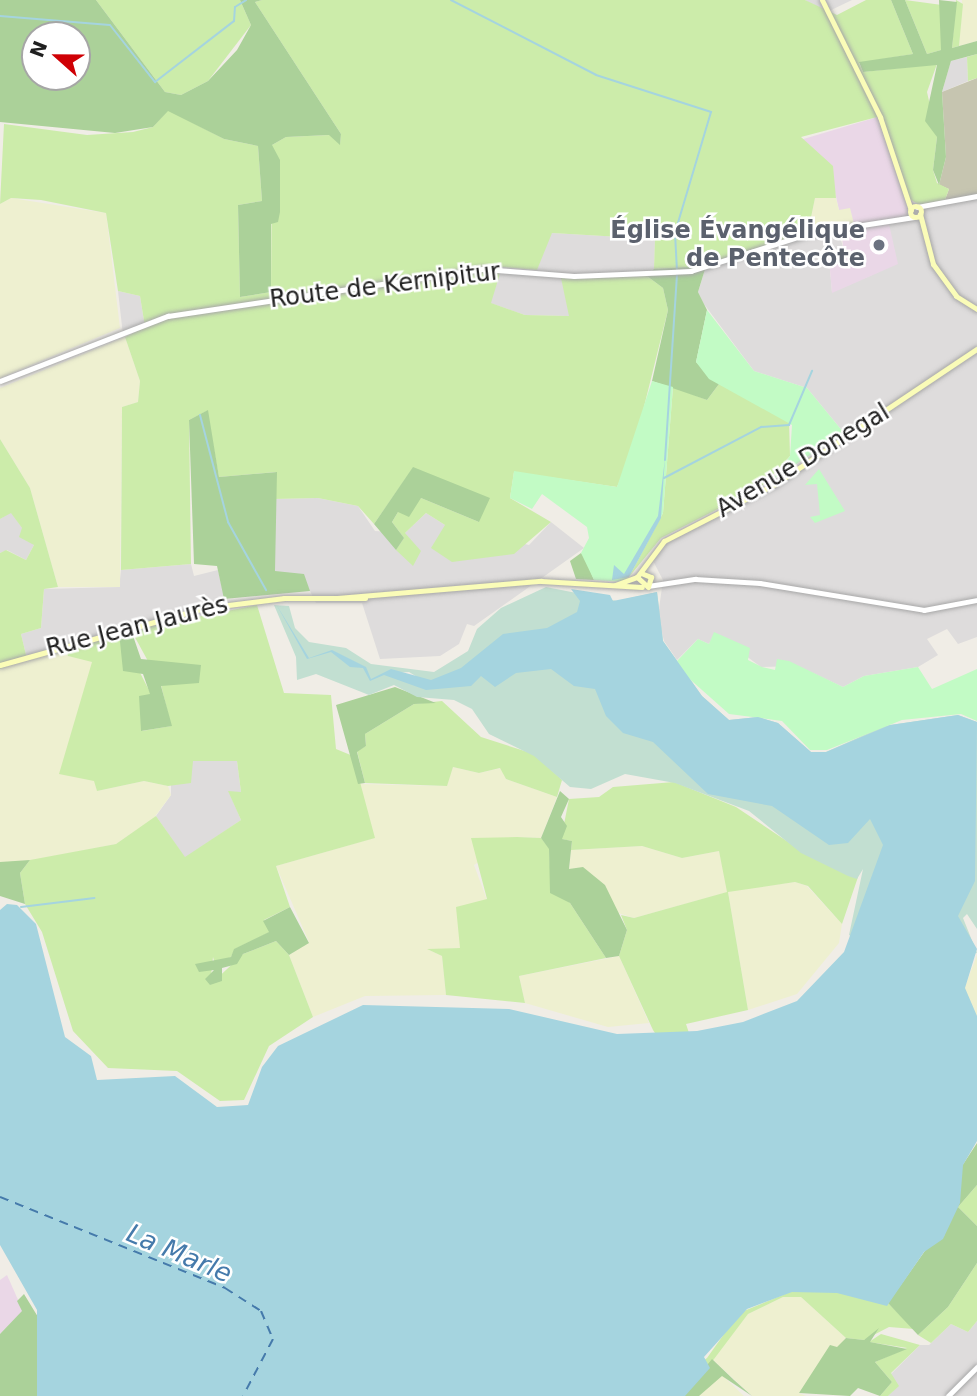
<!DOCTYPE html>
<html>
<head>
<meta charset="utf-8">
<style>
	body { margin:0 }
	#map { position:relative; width:977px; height:1396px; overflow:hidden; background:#f0ede6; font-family:"DejaVu Sans",sans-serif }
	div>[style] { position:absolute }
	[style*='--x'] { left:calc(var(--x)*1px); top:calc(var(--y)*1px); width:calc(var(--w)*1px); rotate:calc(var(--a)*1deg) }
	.residential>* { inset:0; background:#dedcdc }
	.industrial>* { inset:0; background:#ead7e7 }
	.construction>* { inset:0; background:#c6c5b0 }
	.farmland>* { inset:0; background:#eef0d0 }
	.grass>* { inset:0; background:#ccecaa }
	.forest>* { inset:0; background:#abd199 }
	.wetland>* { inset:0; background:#c2dfd1 }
	.park>* { inset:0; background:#c2fbc5 }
	.water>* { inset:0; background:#a5d4df }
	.stream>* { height:2px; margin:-1px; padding:0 1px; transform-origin:1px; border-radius:1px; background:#a5d4df }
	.ferry>* { height:2px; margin-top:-1px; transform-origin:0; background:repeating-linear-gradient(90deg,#457aab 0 9px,transparent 0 16px) }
	.roads { filter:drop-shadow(0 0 2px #a7a7a7) drop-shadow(0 0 2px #a7a7a7) }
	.tertiary>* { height:4.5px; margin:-2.25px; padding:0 2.25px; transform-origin:2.25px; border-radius:2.25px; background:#fff }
	.secondary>* { height:5px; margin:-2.5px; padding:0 2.5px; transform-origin:2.5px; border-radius:2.5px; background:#fafcb8 }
	.secondary>.ring { margin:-2.5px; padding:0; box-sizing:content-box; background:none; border:5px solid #fafcb8; border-radius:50% }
	.dots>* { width:19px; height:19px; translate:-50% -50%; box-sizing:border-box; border:4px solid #fff; border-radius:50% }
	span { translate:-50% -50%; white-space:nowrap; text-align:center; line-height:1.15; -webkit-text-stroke:5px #fff; paint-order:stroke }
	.worship-label { font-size:24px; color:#5b616d; font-weight:700 }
	.right { translate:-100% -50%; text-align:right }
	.street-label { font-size:24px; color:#202020 }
	.water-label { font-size:26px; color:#457aab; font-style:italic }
	.north { position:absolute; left:21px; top:21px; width:70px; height:70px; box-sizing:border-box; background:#fff; border:2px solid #a6a6a6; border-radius:50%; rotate:291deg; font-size:19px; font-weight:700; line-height:28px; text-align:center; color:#202020 }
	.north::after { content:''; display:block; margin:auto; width:24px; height:32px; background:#cf0005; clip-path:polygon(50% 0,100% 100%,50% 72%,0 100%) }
</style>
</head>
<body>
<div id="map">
	<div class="residential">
		<i style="clip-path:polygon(805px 0,852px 0,825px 13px)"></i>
		<i style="clip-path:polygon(967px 57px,968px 81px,942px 92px,951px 61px)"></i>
		<i style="clip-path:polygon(977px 195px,977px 637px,958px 644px,947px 629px,927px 639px,938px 655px,918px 667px,864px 676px,843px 687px,798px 666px,761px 667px,715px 633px,709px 644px,698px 639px,677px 660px,664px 641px,658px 616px,663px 580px,652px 559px,666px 542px,766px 491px,849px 439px,807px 388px,754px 371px,704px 304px,698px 292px,706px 266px,837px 227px,843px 247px,829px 259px,832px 292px,872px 275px,888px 223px,913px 203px)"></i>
		<i style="clip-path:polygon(552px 233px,655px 239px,654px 276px,569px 300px,569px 316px,525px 315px,490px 303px,502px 267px)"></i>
		<i style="clip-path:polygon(118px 291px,140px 296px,145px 327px,123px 335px)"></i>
		<i style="clip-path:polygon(318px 498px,358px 506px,375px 531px,405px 533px,426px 513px,445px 525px,529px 545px,551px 522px,584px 548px,474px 626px,467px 624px,459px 644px,440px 656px,380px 659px,362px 603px,316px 603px,310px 591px,275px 571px,273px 499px)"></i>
		<i style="clip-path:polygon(11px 512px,34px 545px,26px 560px,7px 550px,0 553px,0 519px)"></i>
		<i style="clip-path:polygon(191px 564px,194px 576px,218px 570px,227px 609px,27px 659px,21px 634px,41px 628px,44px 589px,119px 587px,121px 570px)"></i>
		<i style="clip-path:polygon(193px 761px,237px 761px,241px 792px,229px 792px,241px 820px,185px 858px,156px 816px,171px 795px,171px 781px)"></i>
		<i style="clip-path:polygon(977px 1321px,977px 1396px,888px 1396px,898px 1386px,891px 1374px,920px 1345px,929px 1345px,951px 1324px,968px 1332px)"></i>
	</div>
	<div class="industrial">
		<i style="clip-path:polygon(881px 116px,913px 203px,906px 220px,889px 224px,898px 264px,832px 293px,829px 259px,843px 246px,839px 210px,831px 174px,800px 140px)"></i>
		<i style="clip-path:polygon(7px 1275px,23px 1311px,0 1334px,0 1280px)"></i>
	</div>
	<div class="construction">
		<i style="clip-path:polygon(977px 78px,977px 195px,945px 200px,949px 189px,939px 185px,946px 157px,942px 92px)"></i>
	</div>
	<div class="farmland">
		<i style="clip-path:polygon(962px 0,977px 0,977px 41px,959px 46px)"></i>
		<i style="clip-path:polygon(11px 198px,106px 213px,120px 328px,0 378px,0 204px)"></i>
		<i style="clip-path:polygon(815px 198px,836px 198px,839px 210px,850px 208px,854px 224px,808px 232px)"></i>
		<i style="clip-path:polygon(125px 337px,140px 381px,138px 402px,122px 407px,120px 587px,58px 587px,30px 488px,0 439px,0 388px)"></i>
		<i style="clip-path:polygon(64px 646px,68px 656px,92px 661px,97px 791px,144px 781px,168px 786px,171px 795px,153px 819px,116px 844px,9px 865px,0 862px,0 669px)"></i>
		<i style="clip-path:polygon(453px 767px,479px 773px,501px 768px,506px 779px,557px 797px,541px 838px,517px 837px,474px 865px,487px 900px,460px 948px,429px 950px,442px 956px,446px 995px,365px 996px,313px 1017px,289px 955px,309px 942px,276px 866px,374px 838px,358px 784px,446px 786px)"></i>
		<i style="clip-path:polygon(642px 846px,682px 858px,719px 851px,728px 891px,795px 882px,807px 886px,842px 924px,839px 943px,797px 994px,748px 1010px,728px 892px,634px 918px,612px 911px,605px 885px,569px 870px,571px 850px)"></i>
		<i style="clip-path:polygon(977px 955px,977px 1020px,963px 992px)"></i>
		<i style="clip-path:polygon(619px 956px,649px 1023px,608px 1027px,525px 1003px,519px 976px)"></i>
		<i style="clip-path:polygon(783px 1297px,801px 1297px,846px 1338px,799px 1393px,806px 1396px,752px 1396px,712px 1359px,748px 1314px)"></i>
		<i style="clip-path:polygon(722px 1375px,744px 1396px,699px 1396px,712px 1379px)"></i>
	</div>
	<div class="grass">
		<i style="clip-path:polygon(96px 0,240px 0,251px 25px,208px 81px,181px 95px,165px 92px)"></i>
		<i style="clip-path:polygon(262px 0,805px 0,837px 15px,866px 0,891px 0,913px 54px,859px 63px,863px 72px,937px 64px,927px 92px,937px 137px,933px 170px,937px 183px,949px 189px,945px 200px,920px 205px,909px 199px,881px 116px,801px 137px,833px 166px,836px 198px,815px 198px,808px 232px,759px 252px,706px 266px,654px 269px,655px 239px,552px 233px,537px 270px,502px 267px,491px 303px,525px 315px,569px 316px,561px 278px,647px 276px,663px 288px,668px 310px,634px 447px,617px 487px,514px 472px,510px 498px,551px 522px,514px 554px,452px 562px,431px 548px,445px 525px,426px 513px,405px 533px,421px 551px,413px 566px,396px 550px,404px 538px,392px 522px,398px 512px,421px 498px,479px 522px,413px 468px,374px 524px,358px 506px,318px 498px,273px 499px,276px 472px,219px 477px,207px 411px,189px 420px,191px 564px,121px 570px,122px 407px,138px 402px,140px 381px,125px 337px,145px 327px,140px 296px,118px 291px,106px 213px,41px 200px,11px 198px,0 204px,4px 124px,87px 135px,133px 132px,153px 127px,168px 110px,224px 139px,258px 146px,262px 201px,238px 205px,240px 297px,271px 292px,272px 145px,286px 137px,330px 135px,340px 144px,341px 134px,255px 2px)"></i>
		<i style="clip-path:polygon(905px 0,942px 5px,941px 50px,927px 54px)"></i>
		<i style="clip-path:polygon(956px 0,963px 4px,959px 46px,952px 48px)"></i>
		<i style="clip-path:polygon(977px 54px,977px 78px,968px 81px,967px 57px)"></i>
		<i style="clip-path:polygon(719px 384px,789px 420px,790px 456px,761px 487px,661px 538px,629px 577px,663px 513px,673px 387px,707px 400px)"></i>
		<i style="clip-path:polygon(0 439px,30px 488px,58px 587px,44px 589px,41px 628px,21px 634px,27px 659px,0 669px,0 553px,6px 550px,26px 560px,34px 545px,19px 537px,22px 528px,11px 513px,0 519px)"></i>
		<i style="clip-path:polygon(257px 605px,284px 693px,331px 695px,336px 749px,353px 756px,375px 838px,276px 866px,290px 907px,264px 920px,270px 932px,235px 949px,231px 957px,215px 964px,213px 957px,210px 985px,243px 954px,276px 941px,289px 955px,313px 1017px,269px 1046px,244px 1100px,220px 1101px,177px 1071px,108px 1068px,73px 1031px,42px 932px,25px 904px,20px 873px,30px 860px,116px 844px,156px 816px,185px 857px,241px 820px,228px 791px,241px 792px,237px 761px,193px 761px,191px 783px,168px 786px,144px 781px,97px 791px,94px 781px,59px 774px,92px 662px,68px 656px,64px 646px,119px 632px,151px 694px,142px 731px,171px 726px,161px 685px,131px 630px)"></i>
		<i style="clip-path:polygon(442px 701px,481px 737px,534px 754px,562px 780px,557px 797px,506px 779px,500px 768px,479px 773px,453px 767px,447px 786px,365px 783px,357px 751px,366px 746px,365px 734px,414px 704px)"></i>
		<i style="clip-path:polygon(674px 782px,736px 807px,806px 854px,858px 877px,842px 924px,808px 886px,795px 882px,728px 892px,748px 1010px,686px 1024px,690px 1036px,657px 1036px,653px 1030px,619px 956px,627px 930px,621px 915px,634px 918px,727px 892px,719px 851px,682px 858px,642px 846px,571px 850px,572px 841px,561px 839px,569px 799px,599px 797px,613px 787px)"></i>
		<i style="clip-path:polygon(517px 837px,541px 838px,549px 848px,551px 887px,570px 903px,606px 958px,519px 976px,525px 1003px,446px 995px,442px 956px,427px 949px,460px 948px,456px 907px,487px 899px,471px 838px)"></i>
		<i style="clip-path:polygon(977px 1185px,977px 1226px,958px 1207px)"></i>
		<i style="clip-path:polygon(977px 1263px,977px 1321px,968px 1332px,951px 1324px,931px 1343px,918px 1335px,948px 1307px)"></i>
		<i style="clip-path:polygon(835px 1289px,888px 1303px,914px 1329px,889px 1327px,864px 1340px,846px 1338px,801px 1297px,783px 1297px,748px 1314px,708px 1367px,656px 1396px,707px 1358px,739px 1313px,790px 1292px)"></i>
		<i style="clip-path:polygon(881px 1334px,920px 1345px,891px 1373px,899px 1386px,888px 1396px,880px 1396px,892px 1382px,875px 1362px,907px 1348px,869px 1342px)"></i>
	</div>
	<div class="forest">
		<i style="clip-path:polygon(evenodd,0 0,96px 0,165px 92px,181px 95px,208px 81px,237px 50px,251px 25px,240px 0,262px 0,255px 2px,341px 134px,340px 145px,329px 135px,286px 137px,272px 145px,280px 160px,280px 212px,278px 222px,271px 224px,271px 292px,240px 297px,238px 205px,262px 201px,258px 146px,224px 139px,168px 111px,153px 127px,115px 133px,0 122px,0 0,35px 35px,77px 35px,77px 77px,35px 77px,35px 35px)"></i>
		<i style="clip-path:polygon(891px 0,905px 0,927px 54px,941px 50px,939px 0,957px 2px,952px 48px,977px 41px,977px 54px,951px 61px,942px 92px,946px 157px,939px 185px,933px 170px,937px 137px,925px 121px,937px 65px,863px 72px,859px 62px,913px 54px)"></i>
		<i style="clip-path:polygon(706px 266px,698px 292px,707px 310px,696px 362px,719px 384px,707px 400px,652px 381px,668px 310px,663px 288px,647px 276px,654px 269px)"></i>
		<i style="clip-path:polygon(208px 410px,219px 477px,277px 472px,275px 571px,304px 574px,310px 591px,224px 599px,217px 566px,194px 564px,189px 420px)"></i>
		<i style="clip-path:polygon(413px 467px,490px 498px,479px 522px,421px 498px,409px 517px,398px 512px,392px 522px,404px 538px,396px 550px,374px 524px)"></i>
		<i style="clip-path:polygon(581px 553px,585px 557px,594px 580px,576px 579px,570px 561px)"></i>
		<i style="clip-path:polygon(131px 630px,141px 659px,201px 665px,199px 683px,161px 686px,172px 726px,141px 731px,139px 696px,150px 694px,143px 674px,123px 671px,119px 632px)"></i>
		<i style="clip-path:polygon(395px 687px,436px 703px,414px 704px,365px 734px,366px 746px,357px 752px,365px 783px,358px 784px,336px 705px)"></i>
		<i style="clip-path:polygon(560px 791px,569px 799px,561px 817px,567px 826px,562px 839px,572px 841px,569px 869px,583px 867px,605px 885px,627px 930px,619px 956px,606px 958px,570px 903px,550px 893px,549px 849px,541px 838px)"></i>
		<i style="clip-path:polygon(30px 860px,20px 873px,25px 904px,0 896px,0 862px)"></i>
		<i style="clip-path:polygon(290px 907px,309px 943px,289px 955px,276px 941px,243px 954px,237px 964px,222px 968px,222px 981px,210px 985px,205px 979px,214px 970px,199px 972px,195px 964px,231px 957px,234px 949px,269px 932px,263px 921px)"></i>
		<i style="clip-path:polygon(977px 1143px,977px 1185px,958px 1207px,977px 1226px,977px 1263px,948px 1307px,918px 1335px,888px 1303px,927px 1248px,944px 1236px,960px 1169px)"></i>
		<i style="clip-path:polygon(24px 1294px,38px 1317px,37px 1396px,0 1396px,0 1334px,22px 1311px,17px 1301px)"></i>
		<i style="clip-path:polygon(879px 1328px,870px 1342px,907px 1349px,875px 1362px,892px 1382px,880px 1396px,858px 1388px,850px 1396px,799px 1393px,830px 1345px,837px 1347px,846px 1338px,864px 1340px)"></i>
		<i style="clip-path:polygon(712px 1359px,734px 1380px,752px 1396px,722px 1376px,699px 1396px,682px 1396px)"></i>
	</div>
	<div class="wetland">
		<i style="clip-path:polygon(546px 587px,617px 601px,657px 592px,663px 641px,702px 696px,729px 720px,758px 717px,778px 723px,811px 752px,826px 752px,884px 726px,958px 715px,977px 722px,977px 929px,967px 914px,963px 918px,977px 953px,898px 964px,903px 927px,928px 905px,965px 827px,955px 791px,922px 769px,869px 761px,807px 783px,774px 754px,735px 747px,677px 722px,641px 688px,640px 669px,623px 663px,610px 642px,605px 640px,585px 653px,575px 649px,538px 651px,526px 642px,516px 640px,507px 661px,483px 658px,466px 679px,452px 674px,427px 683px,409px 672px,394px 673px,427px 686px,452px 677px,466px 682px,484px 660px,510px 663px,519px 642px,540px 653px,587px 656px,607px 643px,624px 668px,638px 670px,639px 696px,685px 737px,772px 762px,803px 793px,878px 776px,923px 786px,953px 822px,951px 838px,910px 902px,886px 914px,878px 951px,849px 935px,863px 869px,857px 879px,848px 876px,801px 853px,749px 811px,675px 783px,625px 774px,591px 789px,570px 787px,534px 756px,489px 734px,472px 709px,454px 700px,417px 697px,394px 685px,369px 695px,316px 674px,297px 680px,296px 657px,274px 605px,289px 606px,295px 628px,309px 642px,346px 648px,371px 664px,434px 672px,468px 651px,477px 629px,501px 608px)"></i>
	</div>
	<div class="park">
		<i style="clip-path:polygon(707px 310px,754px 371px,807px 388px,844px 433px,773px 479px,790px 456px,792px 425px,709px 379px,696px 362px)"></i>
		<i style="clip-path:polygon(652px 381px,673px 387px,663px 513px,625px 582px,594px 580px,581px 553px,589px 538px,587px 527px,542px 494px,532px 509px,510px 498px,514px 471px,617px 487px)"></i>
		<i style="clip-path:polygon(819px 469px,845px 511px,815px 523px,810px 517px,820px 515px,817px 484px,805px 485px)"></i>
		<i style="clip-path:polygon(714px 632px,750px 648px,748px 660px,762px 667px,775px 670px,777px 659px,789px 661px,843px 687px,864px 676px,918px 667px,932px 689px,977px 669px,977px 721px,961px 714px,902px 720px,827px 750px,810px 750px,782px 721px,729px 714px,684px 674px,677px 661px,698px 639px,709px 644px)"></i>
	</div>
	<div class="water">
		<i style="clip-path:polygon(665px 458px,661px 518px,629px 577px,612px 580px,614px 565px,624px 574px,658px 516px)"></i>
		<i style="clip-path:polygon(571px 589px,610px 595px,613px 601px,657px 592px,663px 641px,702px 696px,729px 720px,758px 717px,778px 723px,811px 752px,826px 752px,890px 725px,958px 715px,977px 722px,975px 881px,958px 916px,977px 949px,965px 988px,977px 1016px,977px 1141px,963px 1165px,960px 1203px,943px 1239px,924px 1252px,887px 1306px,837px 1293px,792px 1292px,747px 1309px,704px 1357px,710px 1368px,685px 1396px,37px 1396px,37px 1310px,0 1245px,0 910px,7px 904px,17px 905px,36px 924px,65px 1037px,91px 1056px,97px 1080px,175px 1076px,217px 1107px,248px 1105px,262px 1067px,278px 1046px,363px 1005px,509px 1009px,617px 1034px,697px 1031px,743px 1022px,797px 1001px,844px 952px,883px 845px,870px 819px,848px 843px,829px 845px,772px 806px,708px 794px,653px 742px,623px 733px,606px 716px,595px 689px,574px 686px,551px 669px,516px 673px,495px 687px,481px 676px,471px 686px,426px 690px,384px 675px,370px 681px,363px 668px,350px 667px,331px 652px,307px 659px,276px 604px,309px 658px,332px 650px,366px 667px,371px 679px,391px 669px,431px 680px,461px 668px,503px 634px,547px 628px,577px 612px,580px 601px)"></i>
	</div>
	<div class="stream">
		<i style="--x:451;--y:0;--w:163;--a:27.3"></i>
		<i style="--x:596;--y:75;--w:121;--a:17.8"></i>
		<i style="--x:711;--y:112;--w:126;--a:106.6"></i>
		<i style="--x:675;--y:233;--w:36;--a:87"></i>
		<i style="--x:0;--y:16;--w:110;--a:4.7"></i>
		<i style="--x:110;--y:25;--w:73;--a:51.7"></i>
		<i style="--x:155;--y:82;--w:100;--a:-37.7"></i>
		<i style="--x:234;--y:21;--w:14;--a:-86"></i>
		<i style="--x:235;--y:7;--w:13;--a:-32"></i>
		<i style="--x:200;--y:415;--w:111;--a:75.3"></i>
		<i style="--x:228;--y:522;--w:78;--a:60.8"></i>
		<i style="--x:665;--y:460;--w:186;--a:-86.3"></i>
		<i style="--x:664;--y:478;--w:110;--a:-27.7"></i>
		<i style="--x:761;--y:427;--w:28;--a:-4"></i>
		<i style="--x:789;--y:425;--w:59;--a:-66.9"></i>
		<i style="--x:21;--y:907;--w:74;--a:-7"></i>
	</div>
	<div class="ferry">
		<i style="--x:0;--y:1197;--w:243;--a:22"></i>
		<i style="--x:225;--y:1288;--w:43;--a:32.6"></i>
		<i style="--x:261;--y:1311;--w:30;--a:67"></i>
		<i style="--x:273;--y:1339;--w:64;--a:117.8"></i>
	</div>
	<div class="roads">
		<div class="tertiary">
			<i style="--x:917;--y:207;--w:61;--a:-10.4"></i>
			<i style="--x:0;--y:381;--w:180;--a:-21.2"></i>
			<i style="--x:168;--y:316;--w:319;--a:-8.5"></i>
			<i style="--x:484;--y:269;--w:90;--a:4.4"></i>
			<i style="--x:574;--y:276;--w:117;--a:-2.4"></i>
			<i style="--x:691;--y:271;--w:126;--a:-17.6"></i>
			<i style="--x:811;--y:233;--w:104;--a:-8.8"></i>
			<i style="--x:648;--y:586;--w:48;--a:-8.5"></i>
			<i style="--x:695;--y:579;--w:65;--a:3.5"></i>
			<i style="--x:760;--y:583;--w:166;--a:9.3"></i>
			<i style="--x:924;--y:610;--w:54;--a:-10.7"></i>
			<i style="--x:948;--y:1396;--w:41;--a:-45"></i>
		</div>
		<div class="secondary">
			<i style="--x:822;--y:0;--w:131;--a:63.6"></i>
			<i style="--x:880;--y:117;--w:98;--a:71.6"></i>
			<i class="ring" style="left:910.5px;top:206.5px;width:6px;height:6px"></i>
			<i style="--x:920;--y:214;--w:52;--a:75.4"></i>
			<i style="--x:933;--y:264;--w:39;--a:54"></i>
			<i style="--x:956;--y:296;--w:25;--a:32"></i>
			<i style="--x:641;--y:573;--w:11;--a:22"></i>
			<i style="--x:651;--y:577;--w:10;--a:107"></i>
			<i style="--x:648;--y:587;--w:15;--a:-138"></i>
			<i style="--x:637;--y:577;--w:45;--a:-53.1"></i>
			<i style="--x:664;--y:541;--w:125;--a:-27.2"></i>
			<i style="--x:775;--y:484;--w:243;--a:-33.8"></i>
			<i style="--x:615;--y:585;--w:23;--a:-20"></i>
			<i style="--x:337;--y:598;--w:205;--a:-4.8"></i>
			<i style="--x:541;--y:581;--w:101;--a:3.4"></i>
			<i style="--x:0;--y:665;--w:212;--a:-15.6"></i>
			<i style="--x:204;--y:608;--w:81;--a:-7.1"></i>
			<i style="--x:284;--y:598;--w:81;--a:0"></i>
		</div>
	</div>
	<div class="dots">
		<i style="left:879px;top:245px;background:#6b7280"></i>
	</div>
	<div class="worship-label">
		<span class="right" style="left:865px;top:245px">Église Évangélique<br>de Pentecôte</span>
	</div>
	<div class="street-label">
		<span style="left:385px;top:286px;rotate:-7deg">Route de Kernipitur</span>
		<span style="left:803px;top:461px;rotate:-31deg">Avenue Donegal</span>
		<span style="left:137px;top:627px;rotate:-14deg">Rue Jean Jaurès</span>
	</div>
	<div class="water-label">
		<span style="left:179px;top:1254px;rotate:23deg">La Marle</span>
	</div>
	<div class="north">N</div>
</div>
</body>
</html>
